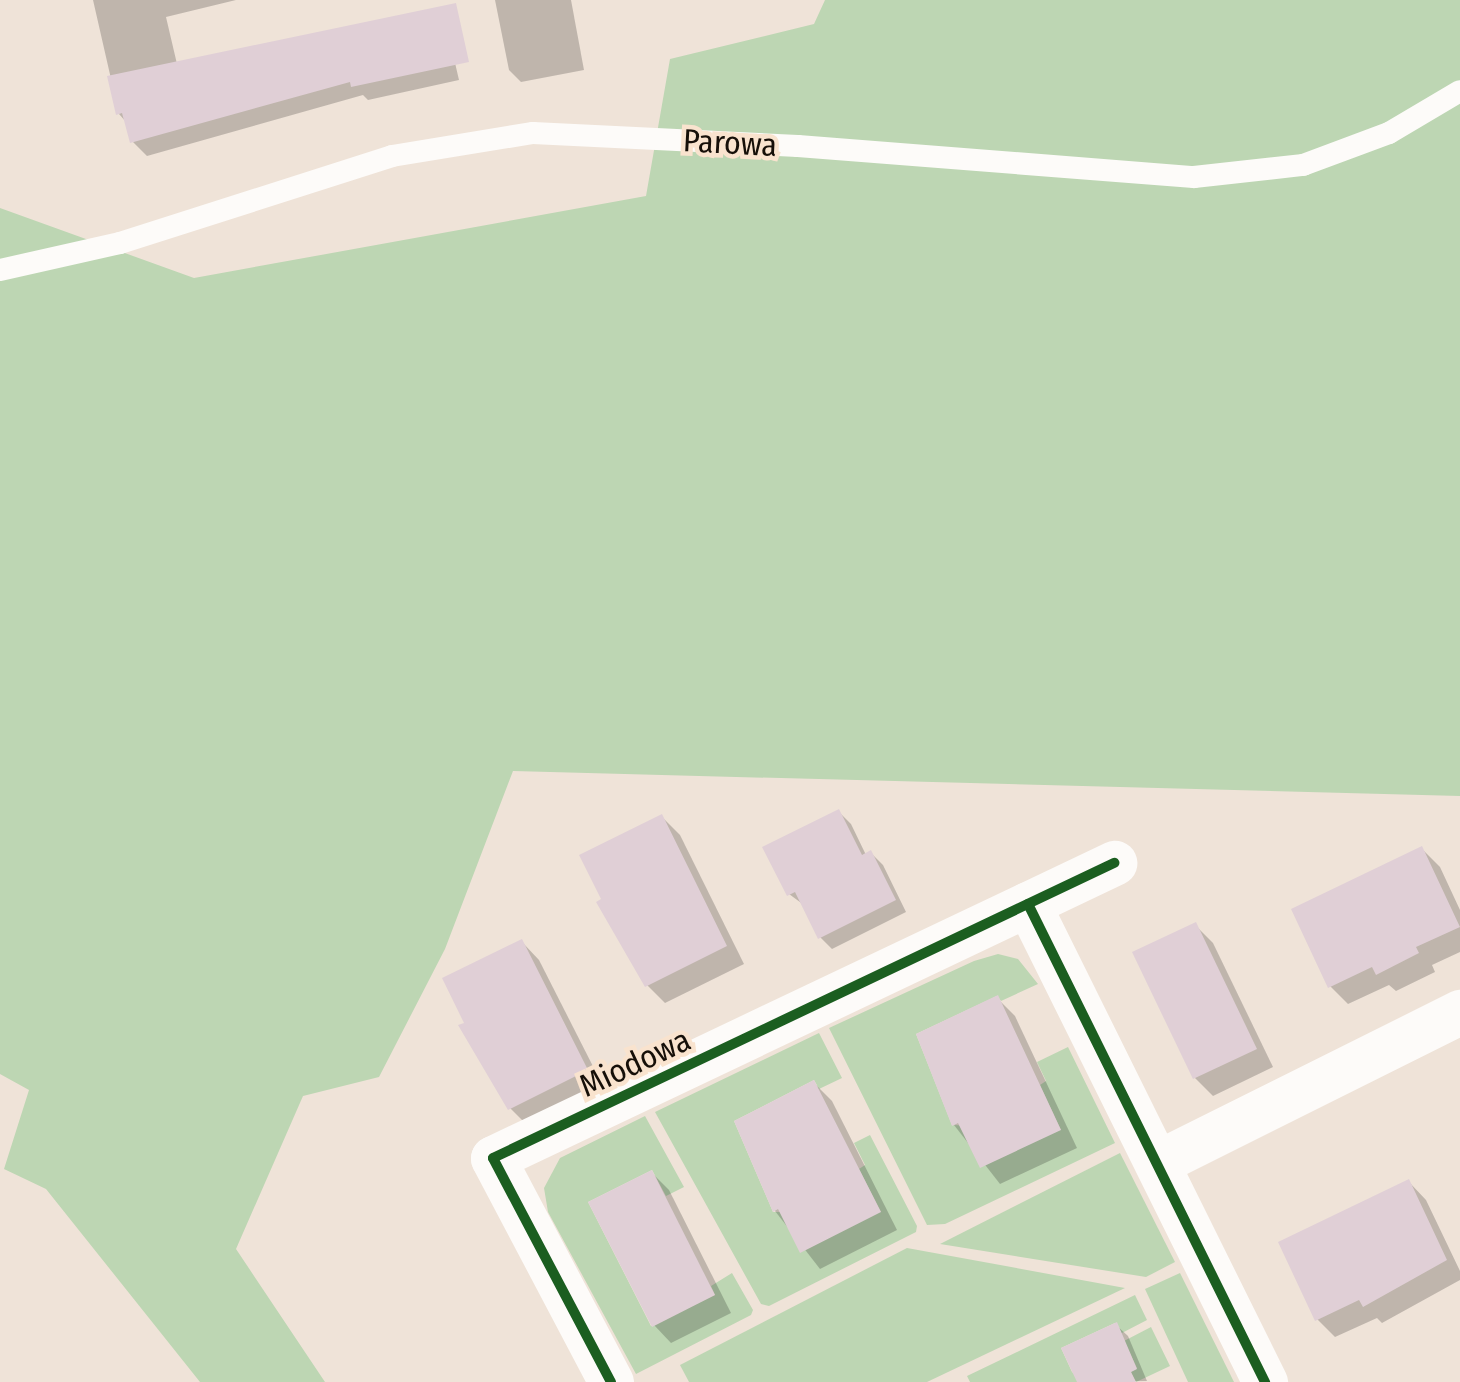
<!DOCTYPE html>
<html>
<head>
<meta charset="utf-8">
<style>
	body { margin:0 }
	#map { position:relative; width:1460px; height:1382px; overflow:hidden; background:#efe3d8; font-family:"Fira Sans Condensed",sans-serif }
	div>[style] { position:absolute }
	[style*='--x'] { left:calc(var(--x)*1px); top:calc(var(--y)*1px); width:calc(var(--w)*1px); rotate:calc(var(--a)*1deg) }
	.green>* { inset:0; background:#bdd6b3 }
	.shadow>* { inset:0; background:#0003 }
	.building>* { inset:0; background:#e0cfd6 }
	.lane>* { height:22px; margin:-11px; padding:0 11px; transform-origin:11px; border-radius:11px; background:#fdfbf9 }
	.street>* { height:45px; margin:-22.5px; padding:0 22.5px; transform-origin:22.5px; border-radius:22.5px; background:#fdfbf9 }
	.cycleway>* { height:10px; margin:-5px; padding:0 5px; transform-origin:5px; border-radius:5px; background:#1b5e20 }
	span { translate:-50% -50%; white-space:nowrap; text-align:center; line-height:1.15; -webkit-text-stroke:9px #f9e3ce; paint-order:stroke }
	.street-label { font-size:32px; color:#160f08 }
</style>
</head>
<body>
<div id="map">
	<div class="green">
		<i style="clip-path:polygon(825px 0,1460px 0,1460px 796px,513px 771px,445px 949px,379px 1077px,303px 1096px,236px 1249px,325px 1382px,200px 1382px,46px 1189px,4px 1169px,29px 1090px,0 1074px,0 208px,194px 278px,646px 196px,670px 59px,814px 24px)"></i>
		<i style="clip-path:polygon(998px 954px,1018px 959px,1038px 984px,1001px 1001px,997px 996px,916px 1034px,952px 1125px,1061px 1130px,1040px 1085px,1046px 1081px,1037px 1062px,1068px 1047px,1115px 1143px,945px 1224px,927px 1225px,829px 1028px,974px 961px)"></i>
		<i style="clip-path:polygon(819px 1033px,842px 1078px,819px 1089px,814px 1080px,734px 1121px,773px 1212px,881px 1212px,859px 1169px,865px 1165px,854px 1143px,870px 1135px,917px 1226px,916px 1232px,769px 1306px,761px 1304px,655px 1112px)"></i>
		<i style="clip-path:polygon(645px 1116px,684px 1187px,666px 1196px,652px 1170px,588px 1202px,651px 1326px,715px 1295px,711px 1286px,732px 1273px,753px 1310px,751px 1315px,636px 1374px,548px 1212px,544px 1188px,560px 1158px)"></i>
		<i style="clip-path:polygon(1120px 1153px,1175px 1262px,1146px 1277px,940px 1244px)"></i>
		<i style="clip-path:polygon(907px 1248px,1125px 1288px,927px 1382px,689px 1382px,680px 1365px)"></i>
		<i style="clip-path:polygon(1180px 1273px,1234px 1382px,1188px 1382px,1145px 1289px)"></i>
		<i style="clip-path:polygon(1135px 1295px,1147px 1320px,1120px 1334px,1115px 1323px,1061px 1348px,1072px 1372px,1085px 1382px,970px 1382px,967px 1376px)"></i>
		<i style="clip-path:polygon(1151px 1327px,1170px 1366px,1136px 1382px,1131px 1372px,1137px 1368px,1124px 1341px)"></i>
	</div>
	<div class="shadow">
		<i style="clip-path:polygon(93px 0,236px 0,166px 17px,177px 64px,446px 24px,459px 80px,368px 100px,363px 95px,147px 156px,133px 142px,127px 123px,119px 114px)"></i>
		<i style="clip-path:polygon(495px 0,571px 0,584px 70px,521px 82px,509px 70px)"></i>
		<i style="clip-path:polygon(839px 812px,851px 824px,866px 855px,871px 853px,883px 865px,906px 912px,832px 949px,820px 937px,804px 905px,789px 894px)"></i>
		<i style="clip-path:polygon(662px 817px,680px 835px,744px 964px,665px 1003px,647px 985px)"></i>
		<i style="clip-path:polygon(1422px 849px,1440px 867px,1460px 910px,1460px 952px,1432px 965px,1435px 972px,1396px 991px,1389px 985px,1348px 1004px,1330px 986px)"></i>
		<i style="clip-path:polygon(1195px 925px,1213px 943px,1273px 1067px,1213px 1096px,1195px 1078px)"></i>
		<i style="clip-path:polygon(522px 942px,539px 960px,604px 1088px,528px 1126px,510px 1108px)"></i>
		<i style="clip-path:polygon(997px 998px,1015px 1016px,1077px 1148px,1000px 1184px,954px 1125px)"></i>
		<i style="clip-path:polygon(814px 1083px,832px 1101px,897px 1230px,820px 1269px,775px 1211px,737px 1122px)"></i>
		<i style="clip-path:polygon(652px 1173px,669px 1190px,731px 1313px,671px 1343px,654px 1325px)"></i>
		<i style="clip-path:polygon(1409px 1182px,1426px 1200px,1460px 1271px,1460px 1280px,1382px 1323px,1377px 1318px,1335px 1337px,1317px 1319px)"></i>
		<i style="clip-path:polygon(1116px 1325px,1128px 1336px,1147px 1381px,1080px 1382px)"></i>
	</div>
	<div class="building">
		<i style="clip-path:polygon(456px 3px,469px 62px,351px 87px,350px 82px,130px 143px,122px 113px,116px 115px,107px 76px)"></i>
		<i style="clip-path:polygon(839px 809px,862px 855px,871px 850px,896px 900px,818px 939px,795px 892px,787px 896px,762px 847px)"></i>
		<i style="clip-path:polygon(662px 814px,727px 946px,645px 987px,596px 902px,601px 899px,579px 855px)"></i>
		<i style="clip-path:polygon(1422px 846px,1460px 927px,1416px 947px,1419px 953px,1376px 975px,1372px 967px,1328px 988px,1291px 909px)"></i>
		<i style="clip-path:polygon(1196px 922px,1257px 1049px,1193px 1079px,1132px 952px)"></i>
		<i style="clip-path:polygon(522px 939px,588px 1070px,508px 1110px,458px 1025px,464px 1023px,442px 978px)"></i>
		<i style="clip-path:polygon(998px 995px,1061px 1130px,980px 1168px,958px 1123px,952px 1126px,916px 1034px)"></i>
		<i style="clip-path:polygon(814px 1080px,881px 1212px,800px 1253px,778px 1209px,773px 1212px,734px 1121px)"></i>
		<i style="clip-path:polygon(652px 1170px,715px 1295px,652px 1327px,588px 1202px)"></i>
		<i style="clip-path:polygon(1409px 1179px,1447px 1260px,1363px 1307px,1359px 1300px,1315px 1321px,1278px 1242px)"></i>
		<i style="clip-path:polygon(1117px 1322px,1137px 1369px,1131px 1372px,1136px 1382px,1077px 1382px,1061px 1348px)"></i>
	</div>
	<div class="lane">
		<i style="--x:0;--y:270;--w:123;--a:-12.7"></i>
		<i style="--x:120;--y:243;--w:286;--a:-17.7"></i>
		<i style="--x:392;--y:156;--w:143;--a:-9.3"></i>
		<i style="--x:533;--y:133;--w:265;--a:2.8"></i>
		<i style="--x:798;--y:146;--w:397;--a:4.5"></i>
		<i style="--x:1194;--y:177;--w:110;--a:-6.3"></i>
		<i style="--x:1303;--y:165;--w:92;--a:-20.4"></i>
		<i style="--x:1389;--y:133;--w:82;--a:-30.6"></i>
	</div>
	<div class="street">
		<i style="--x:1028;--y:904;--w:534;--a:63.63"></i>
		<i style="--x:1157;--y:1163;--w:339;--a:-26.5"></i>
		<i style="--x:611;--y:1382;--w:253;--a:-117.8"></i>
		<i style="--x:493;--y:1158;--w:688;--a:-25.41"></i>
	</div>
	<div class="cycleway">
		<i style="--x:1028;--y:904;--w:534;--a:63.63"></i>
		<i style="--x:611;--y:1382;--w:253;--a:-117.8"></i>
		<i style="--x:493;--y:1158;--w:688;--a:-25.41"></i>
	</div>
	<div class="street-label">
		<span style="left:730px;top:143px;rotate:3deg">Parowa</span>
		<span style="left:635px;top:1063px;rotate:-25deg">Miodowa</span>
	</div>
</div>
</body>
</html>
